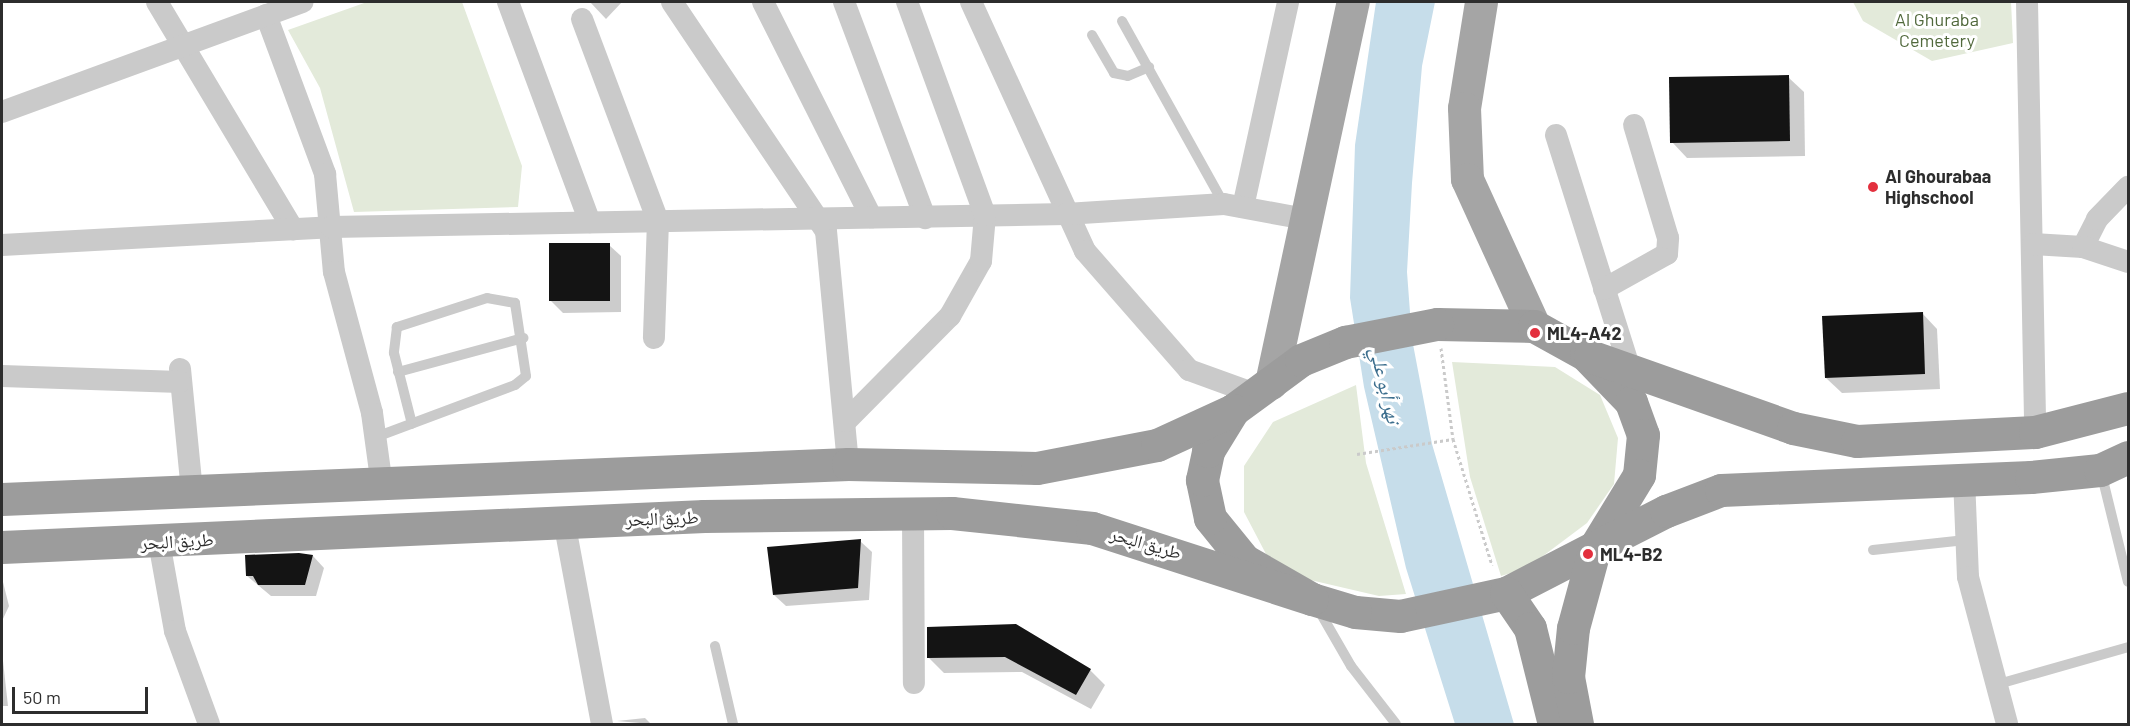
<!DOCTYPE html>
<html>
<head>
<meta charset="utf-8">
<style>
	body { margin:0 }
	#map { position:relative; width:2130px; height:726px; overflow:hidden; background:#fff; font-family:Barlow,"Noto Naskh Arabic",sans-serif }
	div>[style] { position:absolute }
	[style*='--x'] { left:calc(var(--x)*1px); top:calc(var(--y)*1px); width:calc(var(--w)*1px); rotate:calc(var(--a)*1deg) }
	.green>* { inset:0; background:#e3eada }
	.water>* { inset:0; background:#c6ddea }
	.shadow>* { inset:0; background:#0003 }
	.building>* { inset:0; background:#141414 }
	.path>* { height:3px; margin-top:-1.5px; transform-origin:0; background:repeating-linear-gradient(90deg,#cacaca 0 3px,transparent 0 6px) }
	.service>* { height:10px; margin:-5px; padding:0 5px; transform-origin:5px; border-radius:5px; background:#cacaca }
	.minor>* { height:22px; margin:-11px; padding:0 11px; transform-origin:11px; border-radius:11px; background:#cacaca }
	.primary>* { height:33px; margin:-16.5px; padding:0 16.5px; transform-origin:16.5px; border-radius:16.5px; background:#a5a5a5 }
	.trunk>* { height:33px; margin:-16.5px; padding:0 16.5px; transform-origin:16.5px; border-radius:16.5px; background:#9c9c9c }
	.dots>* { width:16px; height:16px; translate:-50% -50%; box-sizing:border-box; border:3px solid #fff; border-radius:50% }
	span { translate:-50% -50%; white-space:nowrap; text-align:center; line-height:1.15; -webkit-text-stroke:6px #fff; paint-order:stroke }
	.park-label { font-size:18px; color:#50683b }
	.poi-label { font-size:18px; color:#2d2d2d; font-weight:700 }
	.left { translate:0 -50%; text-align:left }
	.street-label { font-size:18px; color:#2d2d2d }
	.water-label { font-size:20px; color:#3c6e8d; font-style:italic }
	.frame { position:absolute; inset:0; border:3px solid #2d2d2d; pointer-events:none }
	.scale { position:absolute; left:12px; top:687px; width:136px; height:27px; box-sizing:border-box; border:3px solid #2d2d2d; border-top:0; padding-left:8px; font-size:18px; line-height:21px; white-space:nowrap; color:#2d2d2d; -webkit-text-stroke:4px #fff; paint-order:stroke }
</style>
</head>
<body>
<div id="map">
	<div class="green">
		<i style="clip-path:polygon(367px 2px,462px 2px,522px 166px,518px 207px,354px 212px,320px 88px,288px 30px)"></i>
		<i style="clip-path:polygon(1853px 2px,2011px 2px,2013px 43px,1932px 61px,1863px 21px)"></i>
		<i style="clip-path:polygon(1452px 362px,1555px 367px,1600px 395px,1618px 438px,1614px 484px,1587px 523px,1527px 568px,1501px 576px,1470px 477px)"></i>
		<i style="clip-path:polygon(1356px 385px,1366px 463px,1406px 594px,1379px 596px,1306px 579px,1266px 554px,1244px 512px,1244px 466px,1273px 422px)"></i>
	</div>
	<div class="water">
		<i style="clip-path:polygon(1376px 2px,1435px 2px,1422px 66px,1412px 183px,1407px 272px,1412px 339px,1432px 444px,1514px 724px,1455px 724px,1406px 568px,1364px 387px,1350px 298px,1355px 145px)"></i>
	</div>
	<div class="shadow">
		<i style="clip-path:polygon(590px 2px,622px 2px,606px 19px)"></i>
		<i style="clip-path:polygon(1788px 77px,1804px 92px,1805px 156px,1687px 158px,1672px 142px)"></i>
		<i style="clip-path:polygon(609px 245px,621px 256px,621px 312px,563px 313px,551px 301px)"></i>
		<i style="clip-path:polygon(1922px 313px,1937px 329px,1940px 389px,1842px 393px,1826px 378px)"></i>
		<i style="clip-path:polygon(860px 541px,872px 552px,869px 600px,786px 606px,774px 595px)"></i>
		<i style="clip-path:polygon(313px 556px,324px 568px,316px 596px,271px 596px,247px 576px)"></i>
		<i style="clip-path:polygon(2px 578px,9px 606px,2px 621px)"></i>
		<i style="clip-path:polygon(929px 628px,1090px 670px,1105px 685px,1091px 709px,1022px 672px,944px 673px,929px 658px)"></i>
		<i style="clip-path:polygon(2px 652px,8px 706px,2px 706px)"></i>
		<i style="clip-path:polygon(645px 718px,651px 724px,617px 721px)"></i>
	</div>
	<div class="building">
		<i style="clip-path:polygon(1789px 75px,1790px 141px,1670px 143px,1669px 77px)"></i>
		<i style="clip-path:polygon(549px 243px,610px 243px,610px 301px,549px 301px)"></i>
		<i style="clip-path:polygon(1923px 312px,1925px 374px,1825px 378px,1822px 316px)"></i>
		<i style="clip-path:polygon(861px 539px,858px 588px,773px 595px,767px 547px)"></i>
		<i style="clip-path:polygon(299px 553px,313px 555px,305px 585px,258px 585px,253px 576px,246px 576px,245px 555px)"></i>
		<i style="clip-path:polygon(1016px 624px,1091px 669px,1076px 695px,1005px 657px,927px 658px,927px 627px)"></i>
	</div>
	<div class="path">
		<i style="--x:1441;--y:348;--w:92;--a:82.5"></i>
		<i style="--x:1453;--y:439;--w:132;--a:72.8"></i>
		<i style="--x:1357;--y:454;--w:97;--a:-8.9"></i>
	</div>
	<div class="service">
		<i style="--x:1122;--y:21;--w:210;--a:60.9"></i>
		<i style="--x:1092;--y:35;--w:44;--a:59.9"></i>
		<i style="--x:1114;--y:73;--w:14;--a:12"></i>
		<i style="--x:1128;--y:76;--w:23;--a:-23"></i>
		<i style="--x:398;--y:372;--w:130;--a:-15.2"></i>
		<i style="--x:376;--y:437;--w:148;--a:-20.5"></i>
		<i style="--x:515;--y:385;--w:14;--a:-39"></i>
		<i style="--x:526;--y:376;--w:74;--a:-98.6"></i>
		<i style="--x:515;--y:303;--w:28;--a:-170"></i>
		<i style="--x:487;--y:298;--w:95;--a:162.1"></i>
		<i style="--x:397;--y:327;--w:26;--a:97"></i>
		<i style="--x:394;--y:353;--w:73;--a:75.8"></i>
		<i style="--x:2101;--y:472;--w:113;--a:76.2"></i>
		<i style="--x:1873;--y:550;--w:93;--a:-6.2"></i>
		<i style="--x:1317;--y:607;--w:68;--a:60"></i>
		<i style="--x:1351;--y:666;--w:73;--a:52.2"></i>
		<i style="--x:715;--y:646;--w:80;--a:77"></i>
		<i style="--x:1995;--y:685;--w:138;--a:-15.9"></i>
	</div>
	<div class="minor">
		<i style="--x:157;--y:2;--w:265;--a:59.1"></i>
		<i style="--x:508;--y:2;--w:235;--a:69.6"></i>
		<i style="--x:672;--y:2;--w:276;--a:56.1"></i>
		<i style="--x:826;--y:231;--w:234;--a:84.6"></i>
		<i style="--x:763;--y:2;--w:241;--a:63.3"></i>
		<i style="--x:844;--y:2;--w:231;--a:69.4"></i>
		<i style="--x:971;--y:2;--w:274;--a:65.4"></i>
		<i style="--x:1085;--y:251;--w:158;--a:48.8"></i>
		<i style="--x:1189;--y:370;--w:70;--a:20"></i>
		<i style="--x:2027;--y:2;--w:430;--a:88.9"></i>
		<i style="--x:266;--y:15;--w:170;--a:69.6"></i>
		<i style="--x:325;--y:174;--w:98;--a:84.8"></i>
		<i style="--x:334;--y:272;--w:146;--a:74.9"></i>
		<i style="--x:372;--y:413;--w:74;--a:82.2"></i>
		<i style="--x:582;--y:19;--w:216;--a:69.4"></i>
		<i style="--x:658;--y:221;--w:117;--a:92"></i>
		<i style="--x:2;--y:112;--w:320;--a:-20.1"></i>
		<i style="--x:1556;--y:135;--w:245;--a:72.5"></i>
		<i style="--x:1243;--y:207;--w:210;--a:-77.6"></i>
		<i style="--x:2033;--y:244;--w:50;--a:3.4"></i>
		<i style="--x:2083;--y:247;--w:31;--a:-63"></i>
		<i style="--x:2097;--y:219;--w:45;--a:-45.9"></i>
		<i style="--x:2;--y:245;--w:329;--a:-3.1"></i>
		<i style="--x:331;--y:227;--w:735;--a:-1.01"></i>
		<i style="--x:1066;--y:214;--w:158;--a:-3.6"></i>
		<i style="--x:1224;--y:204;--w:83;--a:10.4"></i>
		<i style="--x:2083;--y:247;--w:47;--a:18.4"></i>
		<i style="--x:1604;--y:289;--w:72;--a:-29.1"></i>
		<i style="--x:1667;--y:254;--w:16;--a:-86"></i>
		<i style="--x:1668;--y:238;--w:118;--a:-106.7"></i>
		<i style="--x:180;--y:369;--w:124;--a:84.4"></i>
		<i style="--x:2;--y:376;--w:178;--a:1.9"></i>
		<i style="--x:846;--y:421;--w:148;--a:-45.3"></i>
		<i style="--x:950;--y:316;--w:63;--a:-60.6"></i>
		<i style="--x:981;--y:261;--w:46;--a:-85"></i>
		<i style="--x:985;--y:215;--w:227;--a:-110.1"></i>
		<i style="--x:1964;--y:478;--w:99;--a:87.7"></i>
		<i style="--x:1968;--y:577;--w:152;--a:75.1"></i>
		<i style="--x:913;--y:513;--w:170;--a:89.7"></i>
		<i style="--x:564;--y:521;--w:207;--a:79.4"></i>
		<i style="--x:159;--y:542;--w:90;--a:79.8"></i>
		<i style="--x:175;--y:631;--w:99;--a:69.9"></i>
	</div>
	<div class="primary">
		<i style="--x:1481;--y:2;--w:107;--a:99.1"></i>
		<i style="--x:1464;--y:108;--w:71;--a:87.6"></i>
		<i style="--x:1467;--y:179;--w:162;--a:65.5"></i>
		<i style="--x:1271;--y:383;--w:390;--a:-77.9"></i>
	</div>
	<div class="trunk">
		<i style="--x:1437;--y:324;--w:97;--a:1.2"></i>
		<i style="--x:1534;--y:326;--w:60;--a:29.1"></i>
		<i style="--x:1586;--y:355;--w:65;--a:46.2"></i>
		<i style="--x:1631;--y:402;--w:35;--a:70"></i>
		<i style="--x:1643;--y:435;--w:40;--a:95.7"></i>
		<i style="--x:1639;--y:475;--w:84;--a:121.4"></i>
		<i style="--x:1595;--y:547;--w:100;--a:152.7"></i>
		<i style="--x:1506;--y:593;--w:108;--a:167.8"></i>
		<i style="--x:1400;--y:616;--w:45;--a:-174.9"></i>
		<i style="--x:1355;--y:612;--w:45;--a:-163.2"></i>
		<i style="--x:1312;--y:599;--w:78;--a:-150.2"></i>
		<i style="--x:1244;--y:560;--w:54;--a:-129"></i>
		<i style="--x:1210;--y:518;--w:39;--a:-102"></i>
		<i style="--x:1202;--y:480;--w:30;--a:-78"></i>
		<i style="--x:1208;--y:451;--w:48;--a:-58.6"></i>
		<i style="--x:1233;--y:410;--w:84;--a:-36.3"></i>
		<i style="--x:1301;--y:360;--w:48;--a:-22.2"></i>
		<i style="--x:1345;--y:342;--w:94;--a:-11.1"></i>
		<i style="--x:1590;--y:356;--w:215;--a:19.5"></i>
		<i style="--x:1793;--y:428;--w:65;--a:11.5"></i>
		<i style="--x:1857;--y:441;--w:178;--a:-2.9"></i>
		<i style="--x:2035;--y:432;--w:96;--a:-14.5"></i>
		<i style="--x:2;--y:499;--w:847;--a:-2.37"></i>
		<i style="--x:848;--y:464;--w:189;--a:1.2"></i>
		<i style="--x:1037;--y:468;--w:122;--a:-10.9"></i>
		<i style="--x:1157;--y:445;--w:84;--a:-24.7"></i>
		<i style="--x:2;--y:547;--w:703;--a:-2.53"></i>
		<i style="--x:704;--y:516;--w:248;--a:-0.7"></i>
		<i style="--x:952;--y:513;--w:141;--a:6.1"></i>
		<i style="--x:1092;--y:528;--w:231;--a:17.9"></i>
		<i style="--x:1506;--y:593;--w:42;--a:55.6"></i>
		<i style="--x:1530;--y:628;--w:99;--a:76"></i>
		<i style="--x:1577;--y:724;--w:48;--a:-100.8"></i>
		<i style="--x:1568;--y:677;--w:49;--a:-84.2"></i>
		<i style="--x:1573;--y:628;--w:84;--a:-74.8"></i>
		<i style="--x:1595;--y:547;--w:80;--a:-26.9"></i>
		<i style="--x:1666;--y:511;--w:59;--a:-20.9"></i>
		<i style="--x:1721;--y:490;--w:310;--a:-2.4"></i>
		<i style="--x:2031;--y:477;--w:69;--a:-5.8"></i>
		<i style="--x:2100;--y:470;--w:31;--a:-25"></i>
	</div>
	<div class="dots">
		<i style="left:1873px;top:187px;background:#e3303e"></i>
		<i style="left:1535px;top:333px;background:#e3303e"></i>
		<i style="left:1588px;top:554px;background:#e3303e"></i>
	</div>
	<div class="park-label">
		<span style="left:1937px;top:30px">Al Ghuraba<br>Cemetery</span>
	</div>
	<div class="poi-label">
		<span class="left" style="left:1885px;top:187px">Al Ghourabaa<br>Highschool</span>
		<span class="left" style="left:1547px;top:333px">ML4-A42</span>
		<span class="left" style="left:1600px;top:554px">ML4-B2</span>
	</div>
	<div class="street-label">
		<span style="left:662px;top:518px;rotate:-2deg">طريق البحر</span>
		<span style="left:177px;top:541px;rotate:-3deg">طريق البحر</span>
		<span style="left:1146px;top:543px;rotate:16deg">طريق البحر</span>
	</div>
	<div class="water-label">
		<span style="left:1386px;top:385px;rotate:77deg">نهر أبو علي</span>
	</div>
	<div class="frame"></div>
	<div class="scale">50 m</div>
</div>
</body>
</html>
